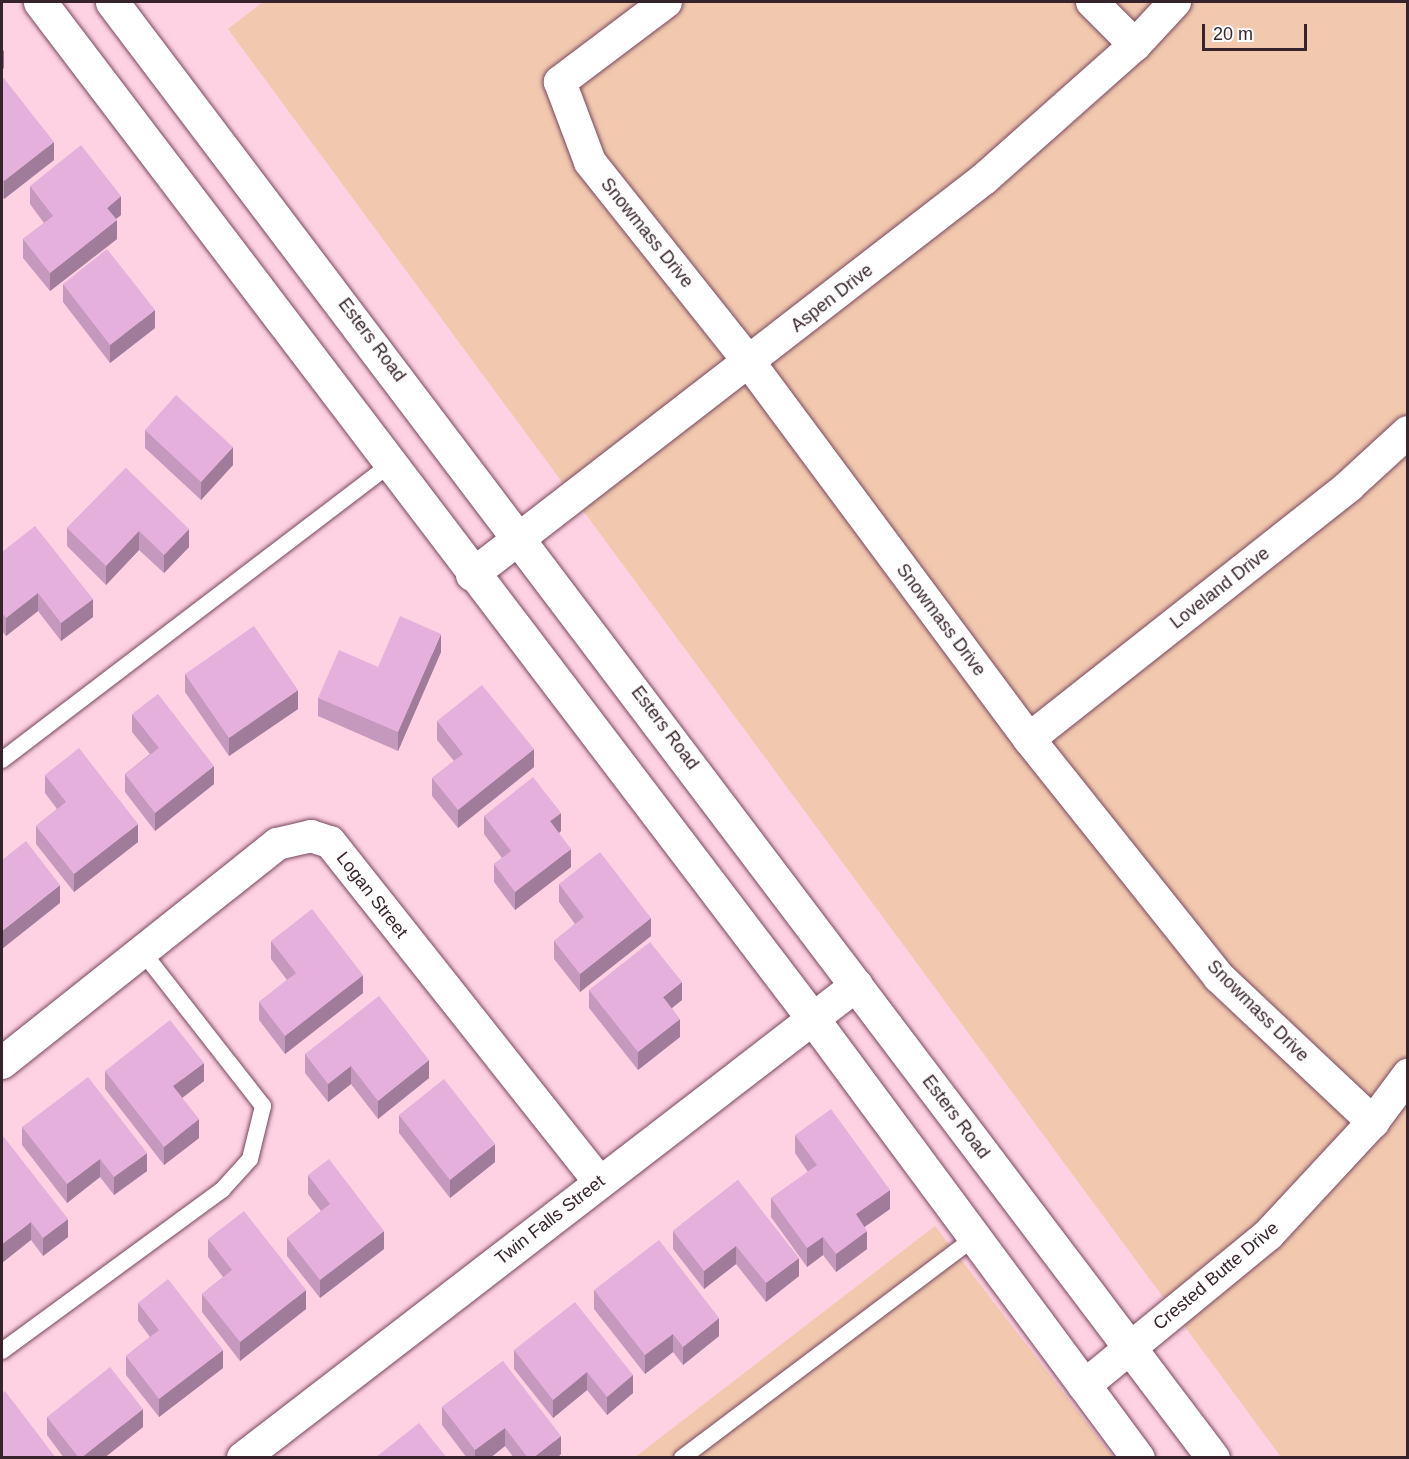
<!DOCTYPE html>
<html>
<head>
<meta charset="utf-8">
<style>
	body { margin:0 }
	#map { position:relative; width:1409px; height:1459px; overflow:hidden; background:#fed1e3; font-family:Arial,sans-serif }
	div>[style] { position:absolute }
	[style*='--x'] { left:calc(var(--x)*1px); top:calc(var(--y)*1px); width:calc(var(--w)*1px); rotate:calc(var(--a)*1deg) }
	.green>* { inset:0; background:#f2c8af }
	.roads { filter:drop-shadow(0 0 2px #77485d) drop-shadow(0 0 2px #77485d) }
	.service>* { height:16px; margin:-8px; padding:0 8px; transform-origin:8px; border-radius:8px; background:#fff }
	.minor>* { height:32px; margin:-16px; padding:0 16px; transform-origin:16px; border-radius:16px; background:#fff }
	.secondary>* { height:33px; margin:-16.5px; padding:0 16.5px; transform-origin:16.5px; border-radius:16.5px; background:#fff }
	.wall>* { inset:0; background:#c598bd }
	.shaded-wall>* { inset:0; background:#a07c9a }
	.building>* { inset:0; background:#e5b1dc }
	span { translate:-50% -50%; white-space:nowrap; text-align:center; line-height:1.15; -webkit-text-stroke:6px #fff; paint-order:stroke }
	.street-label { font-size:18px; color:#37232b }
	.frame { position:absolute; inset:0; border:3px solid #37232b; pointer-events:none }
	.scale { position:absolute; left:1202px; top:24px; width:105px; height:27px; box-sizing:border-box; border:3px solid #37232b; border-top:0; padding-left:8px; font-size:18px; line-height:21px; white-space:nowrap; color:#37232b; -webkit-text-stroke:4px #fff; paint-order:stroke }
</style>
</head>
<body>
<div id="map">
	<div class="green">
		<i style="clip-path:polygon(263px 2px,1407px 2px,1407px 1457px,1281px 1457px,228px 29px)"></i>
		<i style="clip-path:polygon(935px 1226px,1113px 1457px,634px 1458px)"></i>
	</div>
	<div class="roads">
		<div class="service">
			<i style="--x:2;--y:760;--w:485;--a:-37.3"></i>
			<i style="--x:2;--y:1351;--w:273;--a:-36.2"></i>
			<i style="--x:222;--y:1190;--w:42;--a:-47.9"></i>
			<i style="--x:250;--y:1159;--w:55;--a:-76.2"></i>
			<i style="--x:263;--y:1106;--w:197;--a:-128"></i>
			<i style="--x:682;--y:1458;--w:367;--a:-37"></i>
		</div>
		<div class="minor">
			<i style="--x:666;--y:2;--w:133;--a:143"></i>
			<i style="--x:560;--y:82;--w:85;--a:69.4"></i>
			<i style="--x:590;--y:162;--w:256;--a:51.5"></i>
			<i style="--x:749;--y:362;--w:470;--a:53.4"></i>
			<i style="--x:1029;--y:739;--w:305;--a:51.4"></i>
			<i style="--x:1219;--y:977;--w:212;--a:43.3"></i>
			<i style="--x:1092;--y:2;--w:61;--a:45"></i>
			<i style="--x:472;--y:575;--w:647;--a:-37.72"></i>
			<i style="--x:984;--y:179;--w:202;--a:-41.6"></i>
			<i style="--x:1135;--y:45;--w:59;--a:-47.1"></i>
			<i style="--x:1029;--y:739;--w:408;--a:-38.3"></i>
			<i style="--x:1349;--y:486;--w:80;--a:-42.5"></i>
			<i style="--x:2;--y:1063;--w:352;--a:-38.5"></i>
			<i style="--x:277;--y:844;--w:35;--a:-13"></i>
			<i style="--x:311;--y:836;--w:20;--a:18"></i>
			<i style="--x:330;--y:842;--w:434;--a:51.6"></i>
			<i style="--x:1084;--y:1386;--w:238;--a:-39.4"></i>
			<i style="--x:1268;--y:1235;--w:154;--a:-47.1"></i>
			<i style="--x:1373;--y:1122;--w:59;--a:-53.3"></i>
			<i style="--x:243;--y:1458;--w:775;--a:-37.61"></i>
		</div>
		<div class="secondary">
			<i style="--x:40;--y:2;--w:1277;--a:52.76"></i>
			<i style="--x:813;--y:1019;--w:546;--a:53.49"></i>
			<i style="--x:112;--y:2;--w:1825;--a:52.9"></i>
		</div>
	</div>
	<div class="wall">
		<i style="clip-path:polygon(2px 77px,54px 160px,4px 199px,2px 196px)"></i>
		<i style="clip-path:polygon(30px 186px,121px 215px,116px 219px,117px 239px,50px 291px,23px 258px,23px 239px,44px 223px,30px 204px)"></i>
		<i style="clip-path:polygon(63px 284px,155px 328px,110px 363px,63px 302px)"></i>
		<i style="clip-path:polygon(145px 430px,233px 465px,201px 500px,145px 448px)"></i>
		<i style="clip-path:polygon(126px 468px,189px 547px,164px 573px,139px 550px,106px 585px,67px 546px,67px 528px)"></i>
		<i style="clip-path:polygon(2px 552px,93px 617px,61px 641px,38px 611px,6px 636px,2px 631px)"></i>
		<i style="clip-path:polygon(441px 652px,398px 751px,318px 716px,318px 698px,378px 667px)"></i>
		<i style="clip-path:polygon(185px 674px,298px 709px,229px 756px,185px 692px)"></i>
		<i style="clip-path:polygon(132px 714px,214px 784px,155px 831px,125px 792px,125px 774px,150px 754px,132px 732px)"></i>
		<i style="clip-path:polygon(437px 721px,534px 767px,458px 828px,432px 796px,432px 778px,454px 761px,437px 740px)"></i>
		<i style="clip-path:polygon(45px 775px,138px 842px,74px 892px,36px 844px,36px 826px,57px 809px,45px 793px)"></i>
		<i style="clip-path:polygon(484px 816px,561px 831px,559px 833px,571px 867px,515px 910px,494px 882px,494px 864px,502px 858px,484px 834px)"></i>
		<i style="clip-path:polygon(559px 884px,651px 936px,580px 992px,554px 959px,554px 941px,575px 924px,559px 902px)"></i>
		<i style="clip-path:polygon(271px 941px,363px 993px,285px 1054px,259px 1020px,259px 1002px,287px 980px,271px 959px)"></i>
		<i style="clip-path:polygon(589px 990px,682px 1000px,672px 1008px,680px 1037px,638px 1070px,589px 1008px)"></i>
		<i style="clip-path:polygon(305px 1054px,429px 1078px,378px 1119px,351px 1084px,328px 1102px,305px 1073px)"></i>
		<i style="clip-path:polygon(105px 1071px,204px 1081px,182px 1098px,199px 1138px,164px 1165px,105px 1089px)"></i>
		<i style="clip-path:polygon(399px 1115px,495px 1162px,450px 1198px,399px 1133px)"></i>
		<i style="clip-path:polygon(22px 1127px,147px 1171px,114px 1195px,100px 1177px,67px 1203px,22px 1145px)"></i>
		<i style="clip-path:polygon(795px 1135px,890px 1209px,864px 1227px,867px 1249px,836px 1272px,823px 1255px,807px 1267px,771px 1217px,771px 1198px,808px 1172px,795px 1153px)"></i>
		<i style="clip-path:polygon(2px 1137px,68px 1237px,43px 1256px,31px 1240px)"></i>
		<i style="clip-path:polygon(308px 1175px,384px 1249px,320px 1298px,287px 1256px,287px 1238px,321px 1211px,308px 1194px)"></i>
		<i style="clip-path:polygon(738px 1180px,799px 1276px,766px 1302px,736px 1264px,704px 1289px,673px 1249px,673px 1231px)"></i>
		<i style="clip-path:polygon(208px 1239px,306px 1309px,240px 1361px,202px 1312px,202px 1294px,223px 1277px,208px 1257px)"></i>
		<i style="clip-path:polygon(594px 1290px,719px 1336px,683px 1365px,673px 1352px,645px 1374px,594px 1309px)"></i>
		<i style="clip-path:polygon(138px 1303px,223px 1368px,159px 1417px,126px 1375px,126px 1356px,150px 1337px,138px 1321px)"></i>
		<i style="clip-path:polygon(514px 1350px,633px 1375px,633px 1393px,607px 1415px,587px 1390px,553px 1418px,514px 1369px)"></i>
		<i style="clip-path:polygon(503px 1361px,561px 1454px,557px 1458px,514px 1458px,505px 1446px,490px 1458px,467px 1458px,442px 1425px,442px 1407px)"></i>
		<i style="clip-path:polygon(47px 1417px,143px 1427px,104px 1458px,64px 1458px,47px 1435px)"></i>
	</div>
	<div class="shaded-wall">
		<i style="clip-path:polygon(4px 50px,4px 68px,2px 70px,2px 52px)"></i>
		<i style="clip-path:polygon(54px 142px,54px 160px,4px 199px,4px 181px)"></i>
		<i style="clip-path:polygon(121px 196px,121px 215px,107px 226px,107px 208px)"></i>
		<i style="clip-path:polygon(117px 220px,117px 239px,50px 291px,50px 273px)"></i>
		<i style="clip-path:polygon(155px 310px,155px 328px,110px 363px,110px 345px)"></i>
		<i style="clip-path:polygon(233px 447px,233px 465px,201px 500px,201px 482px)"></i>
		<i style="clip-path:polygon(189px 529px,189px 547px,164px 573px,164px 555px)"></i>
		<i style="clip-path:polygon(139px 531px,139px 550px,106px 585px,106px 566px)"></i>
		<i style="clip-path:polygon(38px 593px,38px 611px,6px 636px,6px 618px)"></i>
		<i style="clip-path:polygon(93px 599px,93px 617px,61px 641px,61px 623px)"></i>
		<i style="clip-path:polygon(441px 634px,441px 652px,398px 751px,398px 732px)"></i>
		<i style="clip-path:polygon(298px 690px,298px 709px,229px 756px,229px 738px)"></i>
		<i style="clip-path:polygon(534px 749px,534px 767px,458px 828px,458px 810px)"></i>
		<i style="clip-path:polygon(214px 766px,214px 784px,155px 831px,155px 813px)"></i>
		<i style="clip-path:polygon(561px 813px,561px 831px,550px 840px,550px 821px)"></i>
		<i style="clip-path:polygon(138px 824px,138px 842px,74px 892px,74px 874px)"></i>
		<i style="clip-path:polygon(571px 849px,571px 867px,515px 910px,515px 892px)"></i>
		<i style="clip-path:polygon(60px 885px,60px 903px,2px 949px,2px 931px)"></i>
		<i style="clip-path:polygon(651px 918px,651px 936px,580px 992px,580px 974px)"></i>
		<i style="clip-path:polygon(363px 975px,363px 993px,285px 1054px,285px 1036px)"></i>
		<i style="clip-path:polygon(682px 982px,682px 1000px,663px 1015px,663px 997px)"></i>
		<i style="clip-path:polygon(680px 1019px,680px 1037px,638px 1070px,638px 1052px)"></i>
		<i style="clip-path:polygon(429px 1060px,429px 1078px,378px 1119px,378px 1101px)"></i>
		<i style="clip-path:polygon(204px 1063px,204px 1081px,173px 1105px,173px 1086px)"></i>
		<i style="clip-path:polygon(351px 1066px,351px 1084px,328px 1102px,328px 1084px)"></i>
		<i style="clip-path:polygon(199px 1119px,199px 1138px,164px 1165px,164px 1147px)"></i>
		<i style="clip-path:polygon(495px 1144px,495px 1162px,450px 1198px,450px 1180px)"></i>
		<i style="clip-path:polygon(147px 1153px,147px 1171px,114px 1195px,114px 1177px)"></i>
		<i style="clip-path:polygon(100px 1159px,100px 1177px,67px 1203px,67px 1184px)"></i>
		<i style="clip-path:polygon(890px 1190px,890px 1209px,856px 1233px,856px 1214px)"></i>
		<i style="clip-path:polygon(68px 1219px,68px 1237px,43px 1256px,43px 1238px)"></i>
		<i style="clip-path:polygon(31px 1222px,31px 1240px,2px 1263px,2px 1244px)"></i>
		<i style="clip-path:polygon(384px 1231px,384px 1249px,320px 1298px,320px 1280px)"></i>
		<i style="clip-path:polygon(867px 1231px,867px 1249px,836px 1272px,836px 1254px)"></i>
		<i style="clip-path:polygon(823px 1237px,823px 1255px,807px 1267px,807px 1248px)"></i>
		<i style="clip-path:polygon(736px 1246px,736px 1264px,704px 1289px,704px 1271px)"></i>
		<i style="clip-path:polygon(799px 1258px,799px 1276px,766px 1302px,766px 1283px)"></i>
		<i style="clip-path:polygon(306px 1290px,306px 1309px,240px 1361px,240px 1342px)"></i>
		<i style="clip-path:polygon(719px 1318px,719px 1336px,683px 1365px,683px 1347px)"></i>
		<i style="clip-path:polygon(673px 1334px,673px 1352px,645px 1374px,645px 1355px)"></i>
		<i style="clip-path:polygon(223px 1350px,223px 1368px,159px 1417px,159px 1399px)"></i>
		<i style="clip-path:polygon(587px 1372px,587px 1390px,553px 1418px,553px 1400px)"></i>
		<i style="clip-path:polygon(633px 1375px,633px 1393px,607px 1415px,607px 1397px)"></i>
		<i style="clip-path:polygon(143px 1409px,143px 1427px,104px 1458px,81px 1458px)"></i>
		<i style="clip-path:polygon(505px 1428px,505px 1446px,490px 1458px,475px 1458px,475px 1450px)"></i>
		<i style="clip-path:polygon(561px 1436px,561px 1454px,557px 1458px,533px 1458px)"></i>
	</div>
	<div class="building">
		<i style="clip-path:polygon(2px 76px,54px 142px,4px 181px,2px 178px)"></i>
		<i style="clip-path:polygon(81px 145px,121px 196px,107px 208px,117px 220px,50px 273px,23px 239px,53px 216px,30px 186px)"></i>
		<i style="clip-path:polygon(107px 249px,155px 310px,110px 345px,63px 284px)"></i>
		<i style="clip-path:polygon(176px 395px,233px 447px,201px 482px,145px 430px)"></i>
		<i style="clip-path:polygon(126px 468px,189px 529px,164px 555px,139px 531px,106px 566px,67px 528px)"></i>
		<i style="clip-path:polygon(35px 526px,93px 599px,61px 623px,38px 593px,6px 618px,2px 613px,2px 552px)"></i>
		<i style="clip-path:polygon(400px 616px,441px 634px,398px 732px,318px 698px,339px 650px,378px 667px)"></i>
		<i style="clip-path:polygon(254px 626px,298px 690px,229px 738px,185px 674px)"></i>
		<i style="clip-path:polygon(482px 685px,534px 749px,458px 810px,432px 778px,463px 754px,437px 721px)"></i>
		<i style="clip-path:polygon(158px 694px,214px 766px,155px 813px,125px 774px,159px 748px,132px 714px)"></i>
		<i style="clip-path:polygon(79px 748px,138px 824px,74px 874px,36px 826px,66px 802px,45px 775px)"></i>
		<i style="clip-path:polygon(533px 777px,561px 813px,550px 821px,571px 849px,515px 892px,494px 864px,511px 851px,484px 816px)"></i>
		<i style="clip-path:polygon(26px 841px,60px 885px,2px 931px,2px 860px)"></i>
		<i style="clip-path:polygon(600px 852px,651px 918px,580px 974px,554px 941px,584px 917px,559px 884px)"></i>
		<i style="clip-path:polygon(312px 909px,363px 975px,285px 1036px,259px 1002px,296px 973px,271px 941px)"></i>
		<i style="clip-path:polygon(650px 942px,682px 982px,663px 997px,680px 1019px,638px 1052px,589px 990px)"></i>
		<i style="clip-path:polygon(379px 996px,429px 1060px,378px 1101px,351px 1066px,328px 1084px,305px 1054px)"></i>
		<i style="clip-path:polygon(170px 1020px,204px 1063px,173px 1086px,199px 1119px,164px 1147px,105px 1071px)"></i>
		<i style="clip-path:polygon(88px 1077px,147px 1153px,114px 1177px,100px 1159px,67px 1184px,22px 1127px)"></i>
		<i style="clip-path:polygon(444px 1079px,495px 1144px,450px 1180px,399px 1115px)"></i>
		<i style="clip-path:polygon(831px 1109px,890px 1190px,856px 1214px,867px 1231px,836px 1254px,823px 1237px,807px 1248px,771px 1198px,817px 1165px,795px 1135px)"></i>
		<i style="clip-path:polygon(3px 1136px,68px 1219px,43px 1238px,31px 1222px,2px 1244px,2px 1137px)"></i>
		<i style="clip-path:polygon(329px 1159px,384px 1231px,320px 1280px,287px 1238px,330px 1204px,308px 1175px)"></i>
		<i style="clip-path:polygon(738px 1180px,799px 1258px,766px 1283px,736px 1246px,704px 1271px,673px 1231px)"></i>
		<i style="clip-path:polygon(244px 1211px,306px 1290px,240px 1342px,202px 1294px,232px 1270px,208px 1239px)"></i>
		<i style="clip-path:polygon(659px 1240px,719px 1318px,683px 1347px,673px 1334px,645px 1355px,594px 1290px)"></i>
		<i style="clip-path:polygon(168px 1279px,223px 1350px,159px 1399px,126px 1356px,159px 1330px,138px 1303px)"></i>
		<i style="clip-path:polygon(575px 1302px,633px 1375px,607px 1397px,587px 1372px,553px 1400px,514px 1350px)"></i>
		<i style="clip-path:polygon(503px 1361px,561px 1436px,533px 1458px,528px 1458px,505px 1428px,475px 1450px,442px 1407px)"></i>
		<i style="clip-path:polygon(110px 1367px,143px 1409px,81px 1458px,79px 1458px,47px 1417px)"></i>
		<i style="clip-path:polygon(5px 1391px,56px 1458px,2px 1458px,2px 1394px)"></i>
		<i style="clip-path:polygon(419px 1423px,447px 1458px,375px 1458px)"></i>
	</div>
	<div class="street-label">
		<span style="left:647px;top:233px;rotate:51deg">Snowmass Drive</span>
		<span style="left:832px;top:298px;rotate:-38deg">Aspen Drive</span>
		<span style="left:372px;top:340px;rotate:53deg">Esters Road</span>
		<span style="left:1220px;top:588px;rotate:-38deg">Loveland Drive</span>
		<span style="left:941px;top:620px;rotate:53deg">Snowmass Drive</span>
		<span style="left:665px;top:728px;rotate:53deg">Esters Road</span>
		<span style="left:372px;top:895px;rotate:52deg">Logan Street</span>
		<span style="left:1258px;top:1011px;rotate:45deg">Snowmass Drive</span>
		<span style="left:956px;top:1117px;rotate:53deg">Esters Road</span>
		<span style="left:550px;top:1220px;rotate:-38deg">Twin Falls Street</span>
		<span style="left:1216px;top:1276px;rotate:-40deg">Crested Butte Drive</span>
	</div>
	<div class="frame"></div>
	<div class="scale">20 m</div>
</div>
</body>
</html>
